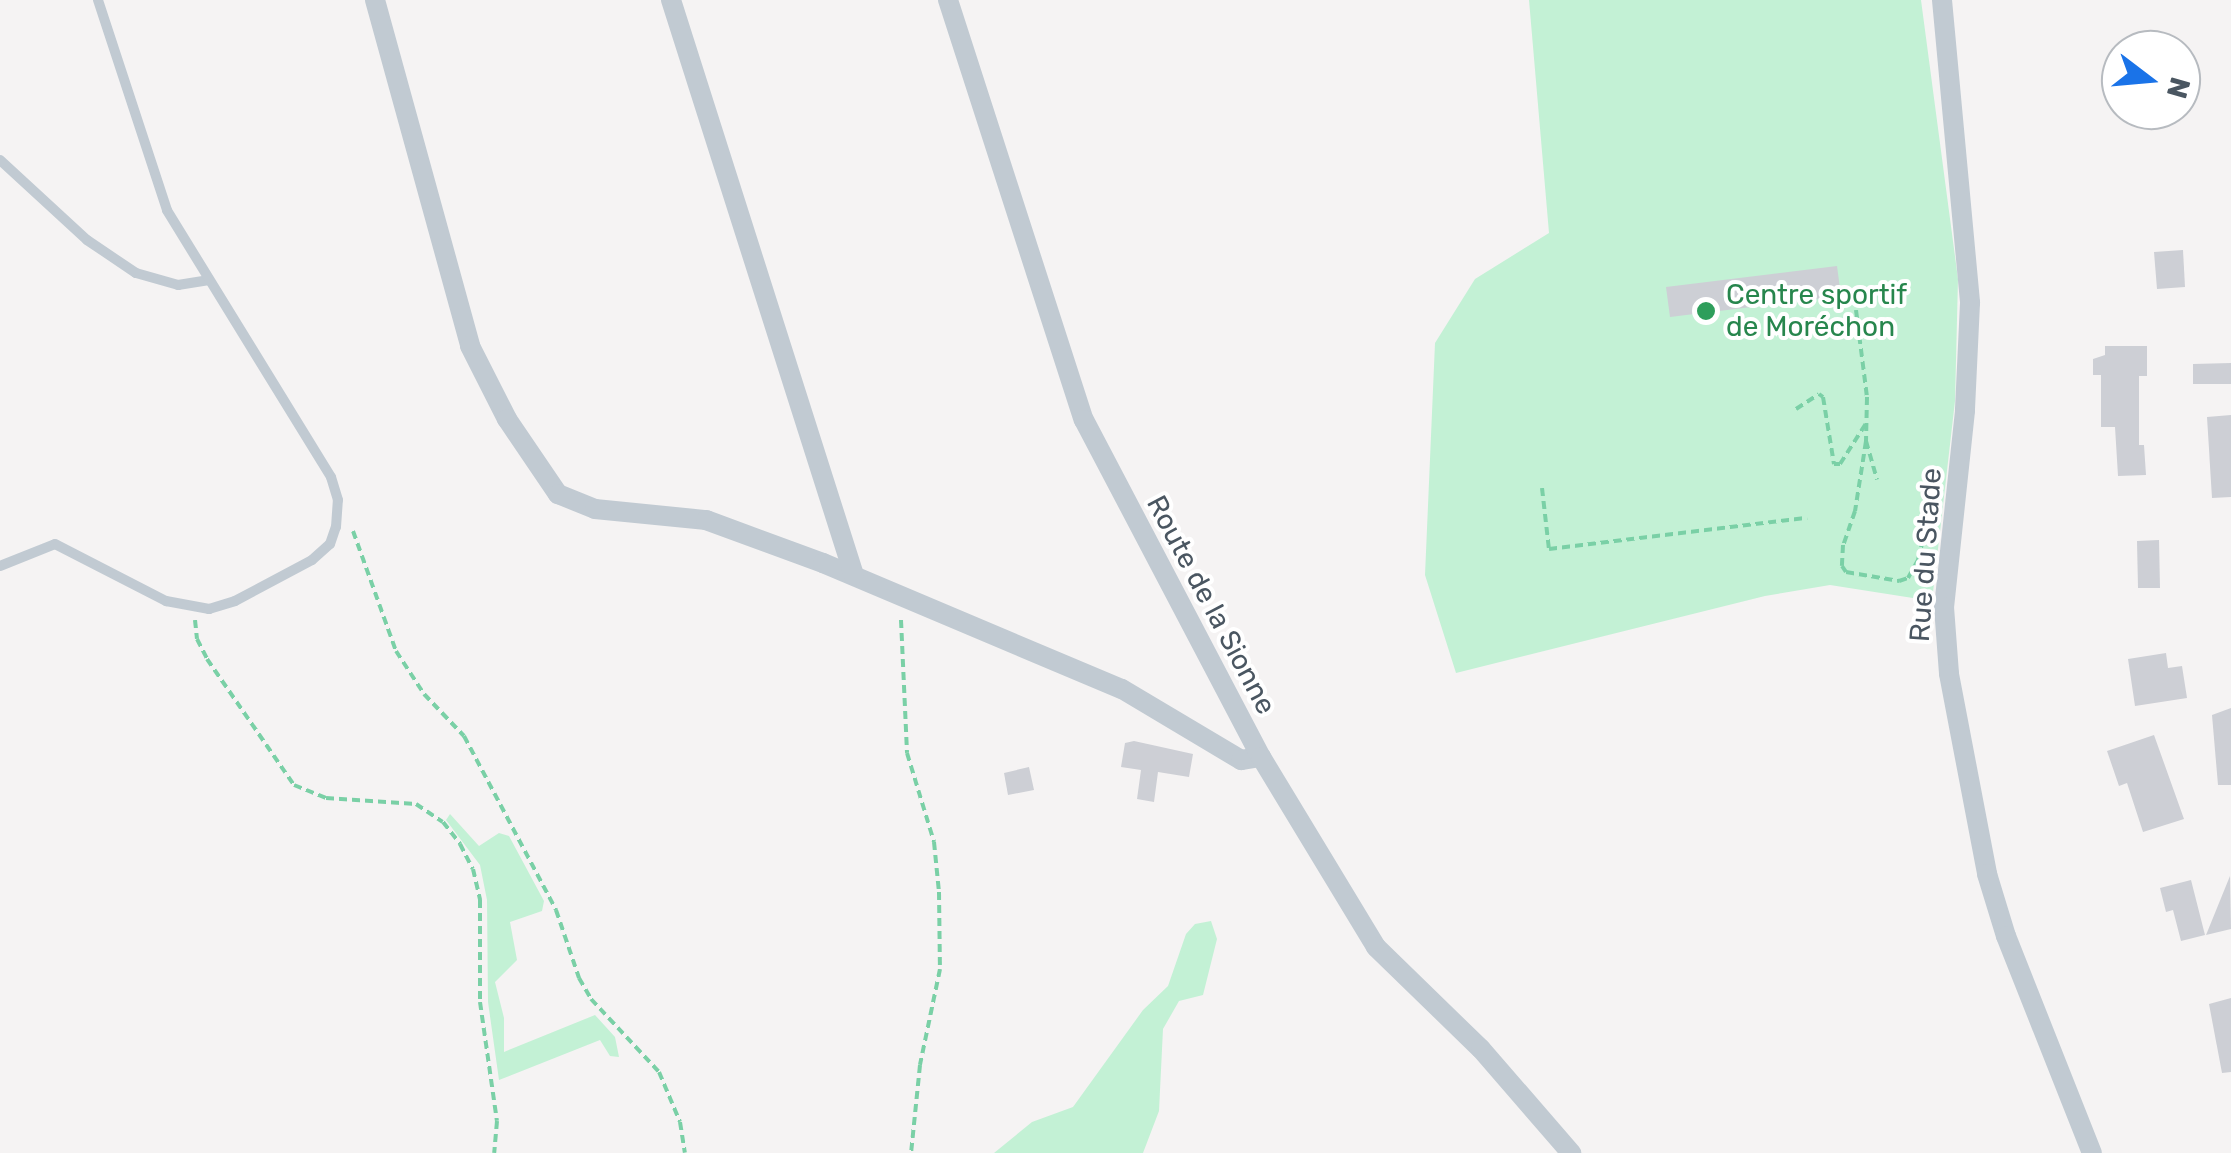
<!DOCTYPE html>
<html>
<head>
<meta charset="utf-8">
<style>
	body { margin:0 }
	#map { position:relative; width:2231px; height:1153px; overflow:hidden; background:#f5f3f3; font-family:Rubik,sans-serif }
	div>[style] { position:absolute }
	[style*='--x'] { left:calc(var(--x)*1px); top:calc(var(--y)*1px); width:calc(var(--w)*1px); rotate:calc(var(--a)*1deg) }
	.green>* { inset:0; background:#c3f1d5 }
	.building>* { inset:0; background:#cdcfd5 }
	.path>* { height:4px; margin-top:-2px; transform-origin:0; background:repeating-linear-gradient(90deg,#7ad0a6 0 8px,transparent 0 13px) }
	.lane>* { height:10px; margin:-5px; padding:0 5px; transform-origin:5px; border-radius:5px; background:#c1cad2 }
	.street>* { height:20px; margin:-10px; padding:0 10px; transform-origin:10px; border-radius:10px; background:#c1cad2 }
	.dots>* { width:28px; height:28px; translate:-50% -50%; box-sizing:border-box; border:5px solid #fff; border-radius:50% }
	span { translate:-50% -50%; white-space:nowrap; text-align:center; line-height:1.15; -webkit-text-stroke:8px #fff; paint-order:stroke }
	.leisure-label { font-size:28px; color:#27864d }
	.left { translate:0 -50%; text-align:left }
	.street-label { font-size:28px; color:#4a5661 }
	.north { position:absolute; left:2101px; top:30px; width:100px; height:100px; box-sizing:border-box; background:#fff; border:2px solid #b7bbc0; border-radius:50%; rotate:106deg; font-size:28px; font-weight:700; line-height:40px; text-align:center; color:#4a5661 }
	.north::after { content:''; display:block; margin:auto; width:35px; height:45px; background:#1a73e8; clip-path:polygon(50% 0,100% 100%,50% 72%,0 100%) }
</style>
</head>
<body>
<div id="map">
	<div class="green">
		<i style="clip-path:polygon(1529px 0,1921px 0,1958px 279px,1955px 401px,1932px 601px,1830px 585px,1765px 596px,1456px 673px,1425px 575px,1435px 343px,1475px 279px,1549px 233px)"></i>
		<i style="clip-path:polygon(450px 814px,479px 846px,499px 833px,509px 836px,544px 901px,542px 911px,510px 922px,517px 960px,495px 982px,504px 1018px,504px 1052px,595px 1015px,615px 1037px,619px 1057px,610px 1056px,600px 1040px,499px 1080px,488px 1002px,487px 900px,480px 865px,446px 820px)"></i>
		<i style="clip-path:polygon(1211px 921px,1217px 939px,1203px 995px,1179px 1001px,1163px 1029px,1159px 1111px,1143px 1153px,994px 1153px,1032px 1122px,1073px 1107px,1143px 1010px,1168px 986px,1186px 934px,1195px 924px)"></i>
	</div>
	<div class="building">
		<i style="clip-path:polygon(2183px 250px,2185px 287px,2157px 289px,2154px 252px)"></i>
		<i style="clip-path:polygon(1837px 266px,1841px 296px,1670px 317px,1666px 287px)"></i>
		<i style="clip-path:polygon(2105px 346px,2147px 346px,2147px 376px,2139px 376px,2139px 445px,2144px 445px,2146px 475px,2118px 476px,2115px 427px,2101px 427px,2101px 375px,2093px 375px,2093px 359px,2105px 355px)"></i>
		<i style="clip-path:polygon(2231px 363px,2231px 384px,2193px 384px,2193px 364px)"></i>
		<i style="clip-path:polygon(2231px 415px,2231px 497px,2212px 498px,2207px 417px)"></i>
		<i style="clip-path:polygon(2159px 540px,2160px 588px,2138px 588px,2137px 541px)"></i>
		<i style="clip-path:polygon(2166px 653px,2168px 668px,2182px 666px,2187px 698px,2135px 706px,2128px 659px)"></i>
		<i style="clip-path:polygon(2231px 708px,2231px 785px,2218px 785px,2212px 715px)"></i>
		<i style="clip-path:polygon(2154px 735px,2184px 819px,2143px 832px,2127px 783px,2119px 786px,2107px 751px)"></i>
		<i style="clip-path:polygon(1134px 741px,1193px 754px,1189px 777px,1158px 772px,1154px 802px,1137px 799px,1141px 770px,1121px 767px,1125px 743px)"></i>
		<i style="clip-path:polygon(1029px 767px,1034px 790px,1008px 795px,1004px 773px)"></i>
		<i style="clip-path:polygon(2230px 876px,2231px 929px,2206px 935px)"></i>
		<i style="clip-path:polygon(2191px 880px,2205px 935px,2181px 941px,2173px 910px,2166px 912px,2160px 888px)"></i>
		<i style="clip-path:polygon(2231px 998px,2231px 1072px,2222px 1073px,2209px 1004px)"></i>
	</div>
	<div class="path">
		<i style="--x:1856;--y:310;--w:88;--a:82.8"></i>
		<i style="--x:1867;--y:397;--w:44;--a:91.3"></i>
		<i style="--x:1866;--y:441;--w:71;--a:98.9"></i>
		<i style="--x:1855;--y:511;--w:36;--a:109"></i>
		<i style="--x:1843;--y:545;--w:21;--a:93"></i>
		<i style="--x:1842;--y:566;--w:7;--a:56"></i>
		<i style="--x:1846;--y:572;--w:54;--a:9.6"></i>
		<i style="--x:1899;--y:581;--w:9;--a:-18"></i>
		<i style="--x:1908;--y:578;--w:21;--a:-61"></i>
		<i style="--x:1918;--y:560;--w:76;--a:-76.3"></i>
		<i style="--x:1796;--y:409;--w:27;--a:-33"></i>
		<i style="--x:1819;--y:394;--w:5;--a:37"></i>
		<i style="--x:1823;--y:397;--w:68;--a:80.7"></i>
		<i style="--x:1834;--y:464;--w:6;--a:0"></i>
		<i style="--x:1840;--y:464;--w:50;--a:-57.3"></i>
		<i style="--x:1866;--y:441;--w:40;--a:74"></i>
		<i style="--x:1542;--y:488;--w:61;--a:83.5"></i>
		<i style="--x:1549;--y:549;--w:260;--a:-6.9"></i>
		<i style="--x:353;--y:531;--w:127;--a:70.3"></i>
		<i style="--x:396;--y:651;--w:51;--a:56.9"></i>
		<i style="--x:424;--y:694;--w:58;--a:46.4"></i>
		<i style="--x:464;--y:736;--w:197;--a:62.1"></i>
		<i style="--x:556;--y:910;--w:72;--a:71.3"></i>
		<i style="--x:579;--y:978;--w:24;--a:60"></i>
		<i style="--x:591;--y:999;--w:100;--a:47"></i>
		<i style="--x:659;--y:1072;--w:54;--a:67.2"></i>
		<i style="--x:680;--y:1122;--w:31;--a:81"></i>
		<i style="--x:195;--y:620;--w:19;--a:84"></i>
		<i style="--x:197;--y:639;--w:22;--a:63"></i>
		<i style="--x:207;--y:659;--w:153;--a:55.4"></i>
		<i style="--x:294;--y:785;--w:35;--a:22"></i>
		<i style="--x:326;--y:798;--w:90;--a:3.8"></i>
		<i style="--x:416;--y:804;--w:32;--a:34"></i>
		<i style="--x:443;--y:822;--w:28;--a:52"></i>
		<i style="--x:460;--y:844;--w:28;--a:63"></i>
		<i style="--x:473;--y:869;--w:32;--a:77"></i>
		<i style="--x:480;--y:900;--w:102;--a:90"></i>
		<i style="--x:480;--y:1002;--w:120;--a:81.9"></i>
		<i style="--x:497;--y:1121;--w:32;--a:95"></i>
		<i style="--x:901;--y:620;--w:133;--a:87.4"></i>
		<i style="--x:907;--y:753;--w:93;--a:73.1"></i>
		<i style="--x:934;--y:842;--w:50;--a:84.3"></i>
		<i style="--x:939;--y:892;--w:77;--a:89.3"></i>
		<i style="--x:940;--y:969;--w:98;--a:101.8"></i>
		<i style="--x:920;--y:1065;--w:88;--a:95.8"></i>
	</div>
	<div class="lane">
		<i style="--x:0;--y:160;--w:118;--a:42.6"></i>
		<i style="--x:87;--y:240;--w:59;--a:34"></i>
		<i style="--x:136;--y:273;--w:44;--a:15.9"></i>
		<i style="--x:178;--y:285;--w:30;--a:-9"></i>
		<i style="--x:0;--y:566;--w:59;--a:-21.8"></i>
		<i style="--x:55;--y:544;--w:125;--a:27.2"></i>
		<i style="--x:166;--y:601;--w:44;--a:10.5"></i>
		<i style="--x:209;--y:609;--w:27;--a:-17"></i>
		<i style="--x:235;--y:601;--w:87;--a:-28"></i>
		<i style="--x:312;--y:560;--w:24;--a:-42"></i>
		<i style="--x:330;--y:544;--w:18;--a:-71"></i>
		<i style="--x:336;--y:527;--w:27;--a:-86"></i>
		<i style="--x:338;--y:500;--w:24;--a:-107"></i>
		<i style="--x:331;--y:477;--w:313;--a:-121.6"></i>
		<i style="--x:167;--y:210;--w:221;--a:-108.2"></i>
	</div>
	<div class="street">
		<i style="--x:375;--y:0;--w:359;--a:74.6"></i>
		<i style="--x:470;--y:346;--w:82;--a:63.1"></i>
		<i style="--x:507;--y:419;--w:91;--a:55.8"></i>
		<i style="--x:558;--y:494;--w:40;--a:22"></i>
		<i style="--x:595;--y:509;--w:112;--a:5.7"></i>
		<i style="--x:706;--y:520;--w:125;--a:20.2"></i>
		<i style="--x:823;--y:563;--w:324;--a:22.9"></i>
		<i style="--x:1122;--y:689;--w:139;--a:30.8"></i>
		<i style="--x:1241;--y:760;--w:20;--a:-9"></i>
		<i style="--x:671;--y:0;--w:603;--a:72.35"></i>
		<i style="--x:948;--y:0;--w:441;--a:72.1"></i>
		<i style="--x:1084;--y:420;--w:381;--a:62.3"></i>
		<i style="--x:1261;--y:757;--w:222;--a:58.8"></i>
		<i style="--x:1376;--y:947;--w:146;--a:44.2"></i>
		<i style="--x:1481;--y:1049;--w:138;--a:49.1"></i>
		<i style="--x:1942;--y:0;--w:304;--a:84.7"></i>
		<i style="--x:1970;--y:303;--w:108;--a:92.7"></i>
		<i style="--x:1965;--y:411;--w:197;--a:96.1"></i>
		<i style="--x:1944;--y:607;--w:67;--a:85.7"></i>
		<i style="--x:1949;--y:674;--w:204;--a:79.2"></i>
		<i style="--x:1987;--y:874;--w:65;--a:73"></i>
		<i style="--x:2006;--y:936;--w:233;--a:68.4"></i>
	</div>
	<div class="dots">
		<i style="left:1706px;top:311px;background:#2e9e5b"></i>
	</div>
	<div class="leisure-label">
		<span class="left" style="left:1726px;top:311px">Centre sportif<br>de Moréchon</span>
	</div>
	<div class="street-label">
		<span style="left:1926px;top:555px;rotate:-86deg">Rue du Stade</span>
		<span style="left:1211px;top:605px;rotate:62deg">Route de la Sionne</span>
	</div>
	<div class="north">N</div>
</div>
</body>
</html>
